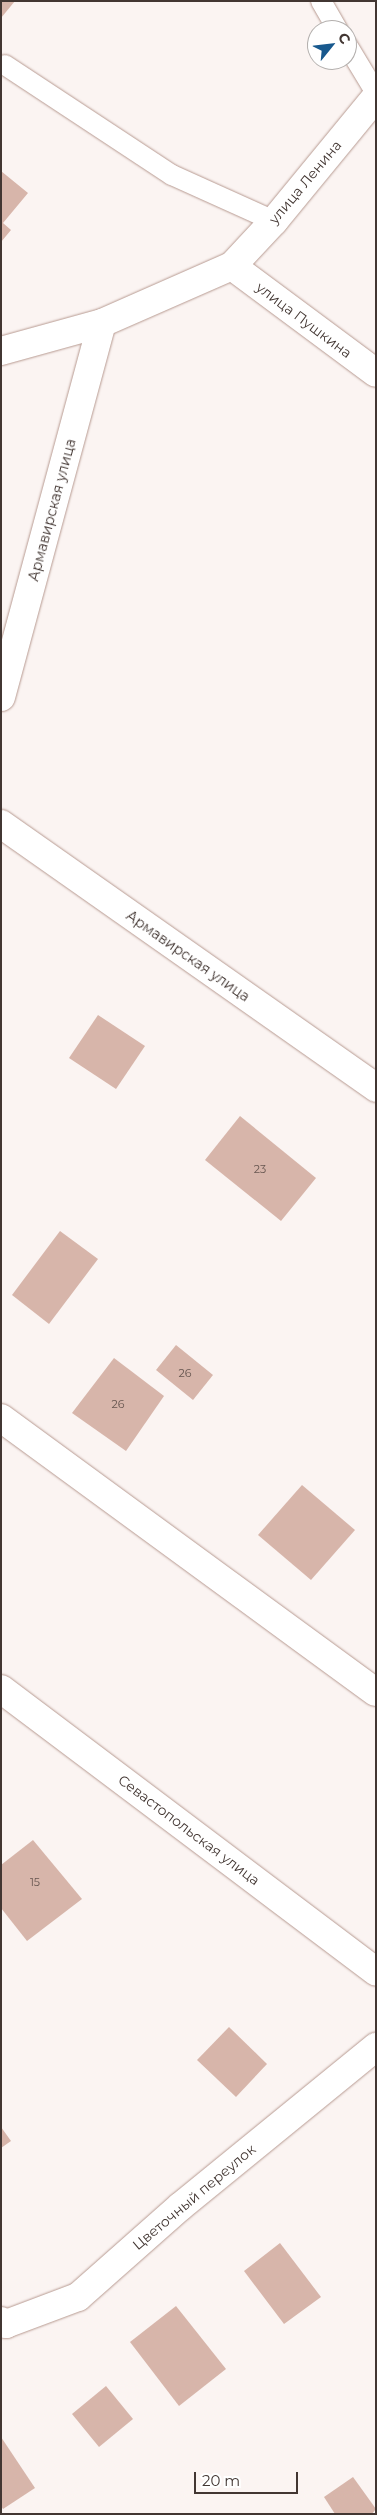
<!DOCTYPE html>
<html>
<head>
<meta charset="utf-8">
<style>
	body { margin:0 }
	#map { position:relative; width:377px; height:2515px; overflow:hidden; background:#fbf4f2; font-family:Montserrat,sans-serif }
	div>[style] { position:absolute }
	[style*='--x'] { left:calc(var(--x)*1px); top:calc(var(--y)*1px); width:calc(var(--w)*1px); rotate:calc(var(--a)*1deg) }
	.building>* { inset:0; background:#d7b5aa }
	.roads { filter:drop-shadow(0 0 1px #b79a91) drop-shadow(0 0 1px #b79a91) }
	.lane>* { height:20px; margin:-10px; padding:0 10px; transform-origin:10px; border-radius:10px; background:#fff }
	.street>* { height:28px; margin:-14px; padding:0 14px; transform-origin:14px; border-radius:14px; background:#fff }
	.secondary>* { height:28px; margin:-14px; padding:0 14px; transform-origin:14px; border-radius:14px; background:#fff }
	span { translate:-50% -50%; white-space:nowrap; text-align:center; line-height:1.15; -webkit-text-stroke:4px #fff; paint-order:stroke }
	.number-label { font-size:11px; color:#675650 }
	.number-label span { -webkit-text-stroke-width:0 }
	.street-label { font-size:14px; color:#423632 }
	.frame { position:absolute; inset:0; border:2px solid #423632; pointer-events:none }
	.north { position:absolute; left:307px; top:20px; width:50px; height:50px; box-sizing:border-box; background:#fff; border:1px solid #b3afad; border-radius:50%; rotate:61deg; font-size:14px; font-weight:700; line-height:20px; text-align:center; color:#423632 }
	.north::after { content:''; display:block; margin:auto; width:18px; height:22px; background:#18598e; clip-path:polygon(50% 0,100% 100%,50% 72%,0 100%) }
	.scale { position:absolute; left:194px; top:2472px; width:104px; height:22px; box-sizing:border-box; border:2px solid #423632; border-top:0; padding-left:6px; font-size:15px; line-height:18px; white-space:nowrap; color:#423632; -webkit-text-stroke:4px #fff; paint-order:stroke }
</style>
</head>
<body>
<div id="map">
	<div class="building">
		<i style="clip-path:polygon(1px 1px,15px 1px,1px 18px)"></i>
		<i style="clip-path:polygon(1px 171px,28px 193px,3px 223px,11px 230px,1px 242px)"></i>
		<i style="clip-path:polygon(98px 1015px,145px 1046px,116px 1089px,69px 1058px)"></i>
		<i style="clip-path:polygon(240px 1116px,316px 1178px,281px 1221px,205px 1160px)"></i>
		<i style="clip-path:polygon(60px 1231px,98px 1259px,49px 1324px,12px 1295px)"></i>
		<i style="clip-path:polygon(176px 1345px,213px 1375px,193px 1400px,156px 1370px)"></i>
		<i style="clip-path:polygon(114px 1358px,164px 1396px,126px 1451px,72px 1413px)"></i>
		<i style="clip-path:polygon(302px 1485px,355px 1530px,311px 1580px,258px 1535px)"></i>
		<i style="clip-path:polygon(33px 1840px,82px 1899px,27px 1941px,1px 1908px,1px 1865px)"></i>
		<i style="clip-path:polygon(229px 2027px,267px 2064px,236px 2097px,197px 2060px)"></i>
		<i style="clip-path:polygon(1px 2127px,11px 2141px,1px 2148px)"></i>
		<i style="clip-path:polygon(280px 2243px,321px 2297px,284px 2324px,244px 2271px)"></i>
		<i style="clip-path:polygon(176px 2306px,226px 2369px,179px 2406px,130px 2342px)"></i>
		<i style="clip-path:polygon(106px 2386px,133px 2419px,99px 2447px,72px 2414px)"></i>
		<i style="clip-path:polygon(1px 2437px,35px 2488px,3px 2509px,1px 2506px)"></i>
		<i style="clip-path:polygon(353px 2477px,376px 2509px,372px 2514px,335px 2514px,324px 2497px)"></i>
	</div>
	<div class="roads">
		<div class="lane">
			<i style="--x:321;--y:1;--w:34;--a:60"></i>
			<i style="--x:347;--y:45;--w:56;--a:58.9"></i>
			<i style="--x:5;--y:65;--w:200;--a:33.4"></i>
			<i style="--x:172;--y:175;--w:112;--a:24.3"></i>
		</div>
		<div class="street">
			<i style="--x:1;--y:697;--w:387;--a:-74.9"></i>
			<i style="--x:1;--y:824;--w:459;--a:35.1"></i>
			<i style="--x:1;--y:1418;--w:464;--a:36.2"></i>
			<i style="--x:1;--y:1689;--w:470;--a:37"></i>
			<i style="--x:1;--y:2321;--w:6;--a:31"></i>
			<i style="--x:6;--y:2324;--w:77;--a:-20.6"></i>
			<i style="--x:78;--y:2297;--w:137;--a:-41.5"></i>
			<i style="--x:181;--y:2206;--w:252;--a:-39.2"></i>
		</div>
		<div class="secondary">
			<i style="--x:232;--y:266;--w:179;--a:36.6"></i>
			<i style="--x:1;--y:351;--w:105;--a:-15.5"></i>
			<i style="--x:102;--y:323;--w:142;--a:-23.7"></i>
			<i style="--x:232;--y:266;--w:62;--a:-47"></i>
			<i style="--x:274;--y:221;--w:161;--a:-50.6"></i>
		</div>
	</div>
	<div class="number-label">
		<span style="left:260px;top:1169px">23</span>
		<span style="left:185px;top:1373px">26</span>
		<span style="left:118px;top:1404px">26</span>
		<span style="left:35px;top:1882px">15</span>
	</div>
	<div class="street-label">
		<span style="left:305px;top:182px;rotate:-50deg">улица Ленина</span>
		<span style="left:304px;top:320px;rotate:37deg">улица Пушкина</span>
		<span style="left:52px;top:510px;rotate:-75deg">Армавирская улица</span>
		<span style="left:188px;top:956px;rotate:35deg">Армавирская улица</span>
		<span style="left:189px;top:1830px;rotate:37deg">Севастопольская улица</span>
		<span style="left:194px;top:2197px;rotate:-40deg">Цветочный переулок</span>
	</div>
	<div class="frame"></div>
	<div class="north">С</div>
	<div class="scale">20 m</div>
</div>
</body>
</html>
